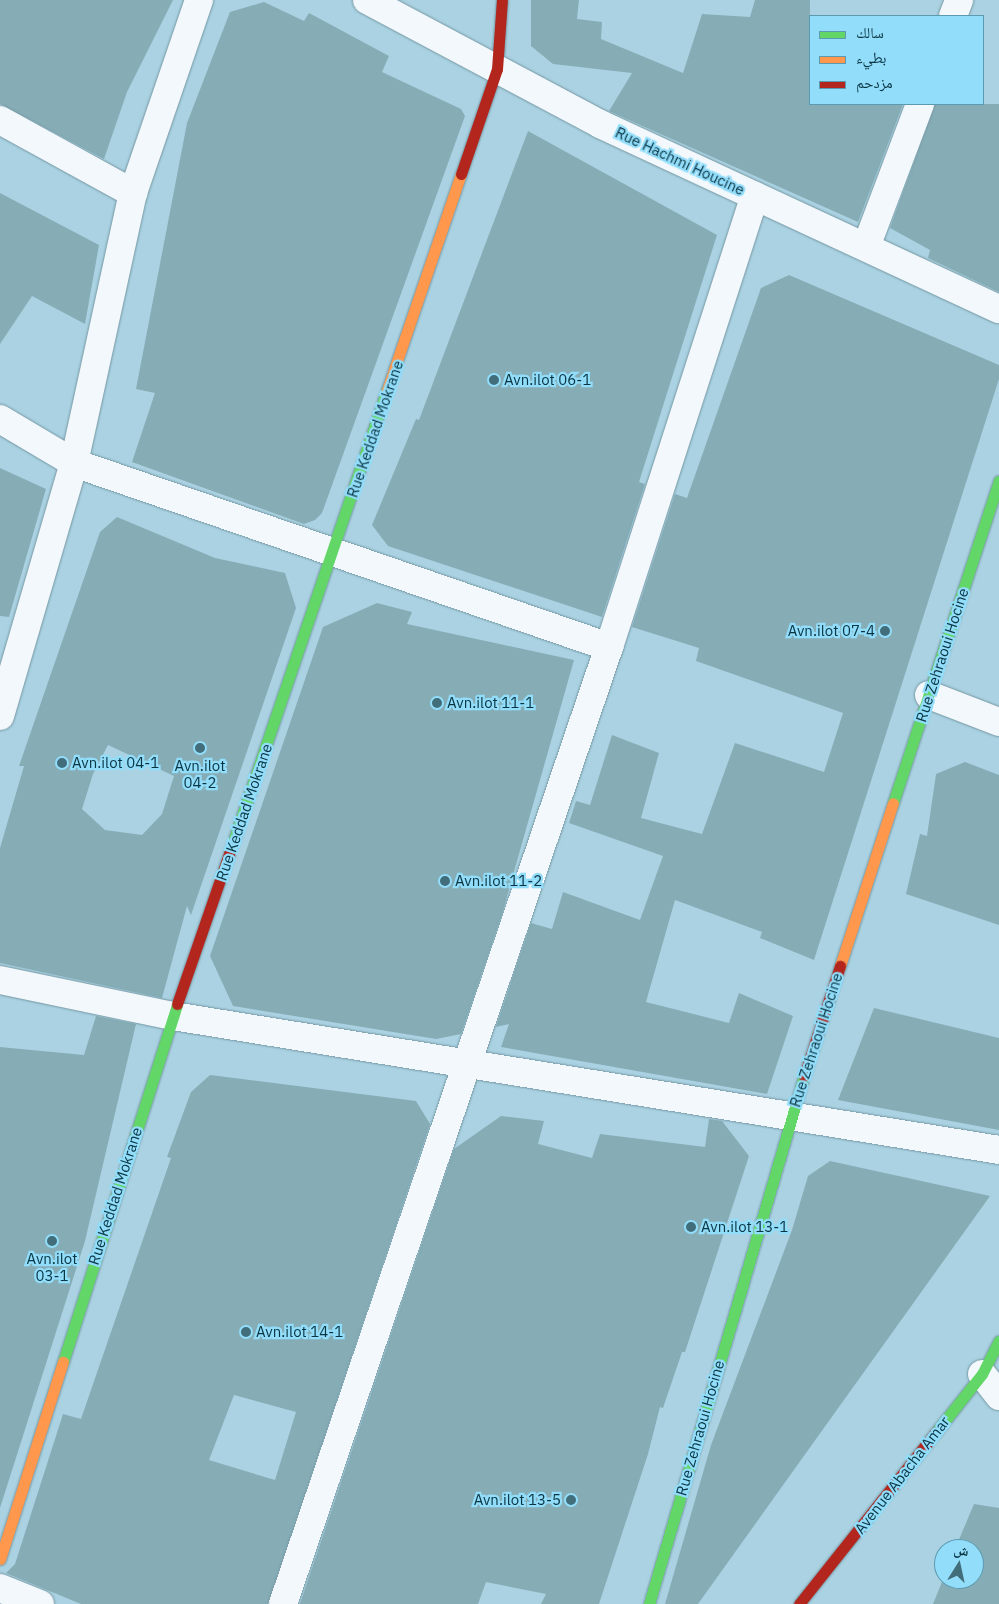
<!DOCTYPE html>
<html>
<head>
<meta charset="utf-8">
<style>
	body { margin:0 }
	#map { position:relative; width:999px; height:1604px; overflow:hidden; background:#aad2e2; font-family:"IBM Plex Sans","Noto Naskh Arabic",sans-serif }
	div>[style] { position:absolute }
	[style*='--x'] { left:calc(var(--x)*1px); top:calc(var(--y)*1px); width:calc(var(--w)*1px); rotate:calc(var(--a)*1deg) }
	.building>* { inset:0; background:#86adb6 }
	.roads { filter:drop-shadow(0 0 1px #7697a3) drop-shadow(0 0 1px #7697a3) }
	.street>* { height:28px; margin:-14px; padding:0 14px; transform-origin:14px; border-radius:14px; background:#f2f8fb }
	.fast>* { height:11px; margin:-5.5px; padding:0 5.5px; transform-origin:5.5px; border-radius:5.5px; background:#63d668 }
	.slow>* { height:11px; margin:-5.5px; padding:0 5.5px; transform-origin:5.5px; border-radius:5.5px; background:#ff974d }
	.jam>* { height:11px; margin:-5.5px; padding:0 5.5px; transform-origin:5.5px; border-radius:5.5px; background:#b3261e }
	.dots>* { width:14px; height:14px; translate:-50% -50%; box-sizing:border-box; border:2px solid #92ddfa; border-radius:50% }
	span { translate:-50% -50%; white-space:nowrap; text-align:center; line-height:1.15; -webkit-text-stroke:4.5px #92ddfa; paint-order:stroke }
	.street-label { font-size:15px; color:#0a3644 }
	.poi-label { font-size:15px; color:#0a3644 }
	.left { translate:0 -50%; text-align:left }
	.right { translate:-100% -50%; text-align:right }
	.legend { position:absolute; left:809px; top:15px; width:175px; height:90px; box-sizing:border-box; background:#92ddfa; border:1px solid #5c9ab1; margin:0; padding:6px 9px; list-style:none; font-size:15px; color:#0a3644 }
	.legend li { display:flex; align-items:center; gap:10px; height:25px }
	.legend b { width:25px; border:1px solid #5c9ab1 }
	.north { position:absolute; left:934px; top:1539px; width:50px; height:50px; box-sizing:border-box; background:#92ddfa; border:1px solid #5c9ab1; border-radius:50%; rotate:10deg; font-size:14px; font-weight:700; line-height:20px; text-align:center; color:#0a3644 }
	.north::after { content:''; display:block; margin:auto; width:18px; height:22px; background:#426d7b; clip-path:polygon(50% 0,100% 100%,50% 72%,0 100%) }
</style>
</head>
<body>
<div id="map">
	<div class="building">
		<i style="clip-path:polygon(0 0,173px 0,127px 92px,104px 159px,0 104px)"></i>
		<i style="clip-path:polygon(531px 0,579px 0,577px 19px,602px 22px,601px 39px,683px 73px,702px 14px,750px 17px,755px 0,810px 0,810px 104px,903px 104px,858px 222px,609px 111px,632px 73px,553px 64px,531px 46px)"></i>
		<i style="clip-path:polygon(264px 2px,304px 21px,309px 13px,389px 56px,382px 72px,461px 109px,465px 116px,322px 513px,315px 520px,304px 524px,132px 462px,155px 393px,136px 389px,187px 123px,230px 12px)"></i>
		<i style="clip-path:polygon(935px 104px,999px 104px,999px 292px,928px 258px,930px 250px,890px 228px)"></i>
		<i style="clip-path:polygon(528px 131px,717px 235px,639px 482px,645px 484px,602px 617px,388px 546px,372px 525px,416px 419px,419px 420px)"></i>
		<i style="clip-path:polygon(0 193px,99px 245px,85px 324px,32px 296px,0 344px)"></i>
		<i style="clip-path:polygon(789px 275px,999px 365px,999px 379px,814px 960px,760px 938px,762px 932px,675px 900px,646px 1002px,729px 1023px,739px 993px,793px 1016px,767px 1094px,501px 1047px,509px 1024px,496px 1027px,531px 923px,552px 929px,563px 892px,640px 920px,663px 856px,569px 823px,576px 801px,590px 805px,612px 735px,659px 753px,641px 818px,702px 834px,735px 743px,824px 772px,843px 713px,696px 661px,699px 648px,632px 627px,675px 494px,687px 498px,761px 288px)"></i>
		<i style="clip-path:polygon(0 468px,46px 489px,9px 617px,0 616px)"></i>
		<i style="clip-path:polygon(evenodd,117px 517px,215px 558px,285px 573px,296px 608px,191px 915px,187px 906px,162px 998px,0 963px,0 848px,24px 766px,19px 766px,100px 532px,117px 517px,108px 745px,174px 776px,162px 814px,142px 835px,105px 830px,82px 809px,93px 774px,108px 745px)"></i>
		<i style="clip-path:polygon(377px 603px,412px 612px,407px 624px,574px 660px,502px 914px,461px 1034px,436px 1039px,233px 1006px,210px 956px,323px 627px)"></i>
		<i style="clip-path:polygon(965px 762px,999px 775px,999px 925px,906px 894px,920px 834px,927px 836px,936px 774px)"></i>
		<i style="clip-path:polygon(874px 1008px,999px 1038px,999px 1130px,838px 1100px)"></i>
		<i style="clip-path:polygon(96px 1016px,136px 1024px,85px 1241px,0 1508px,0 1047px,84px 1055px)"></i>
		<i style="clip-path:polygon(evenodd,210px 1075px,416px 1101px,430px 1124px,268px 1604px,81px 1604px,6px 1573px,15px 1564px,63px 1414px,81px 1419px,171px 1158px,167px 1157px,191px 1092px,210px 1075px,234px 1395px,296px 1412px,275px 1480px,209px 1460px,234px 1395px)"></i>
		<i style="clip-path:polygon(501px 1116px,544px 1121px,538px 1144px,592px 1158px,600px 1134px,705px 1147px,709px 1119px,722px 1121px,749px 1156px,685px 1352px,682px 1352px,663px 1408px,660px 1407px,648px 1454px,599px 1604px,541px 1604px,546px 1594px,486px 1582px,478px 1604px,300px 1604px,454px 1149px)"></i>
		<i style="clip-path:polygon(830px 1161px,990px 1196px,698px 1604px,665px 1604px,711px 1445px,792px 1230px,808px 1176px)"></i>
		<i style="clip-path:polygon(974px 1504px,999px 1508px,999px 1604px,933px 1604px,944px 1577px,974px 1579px,974px 1549px,955px 1549px)"></i>
	</div>
	<div class="roads">
		<div class="street">
			<i style="--x:367;--y:0;--w:264;--a:28"></i>
			<i style="--x:600;--y:124;--w:440;--a:24.9"></i>
			<i style="--x:953;--y:16;--w:17;--a:-69"></i>
			<i style="--x:0;--y:120;--w:152;--a:28.8"></i>
			<i style="--x:866;--y:247;--w:153;--a:-69.3"></i>
			<i style="--x:0;--y:419;--w:86;--a:30.7"></i>
			<i style="--x:74;--y:463;--w:566;--a:18.98"></i>
			<i style="--x:929;--y:695;--w:75;--a:21.1"></i>
			<i style="--x:0;--y:716;--w:264;--a:-73.7"></i>
			<i style="--x:74;--y:463;--w:276;--a:-77.7"></i>
			<i style="--x:133;--y:193;--w:204;--a:-71.1"></i>
			<i style="--x:0;--y:980;--w:177;--a:11.8"></i>
			<i style="--x:173;--y:1016;--w:837;--a:9.21"></i>
			<i style="--x:982;--y:1374;--w:28;--a:52"></i>
			<i style="--x:0;--y:1588;--w:43;--a:21.8"></i>
			<i style="--x:283;--y:1604;--w:1011;--a:-71.19"></i>
			<i style="--x:609;--y:647;--w:474;--a:-72.1"></i>
		</div>
		<div class="fast">
			<i style="--x:893;--y:803;--w:339;--a:-71.8"></i>
			<i style="--x:233;--y:842;--w:478;--a:-71.2"></i>
			<i style="--x:63;--y:1362;--w:376;--a:-72.3"></i>
			<i style="--x:936;--y:1432;--w:74;--a:-51.6"></i>
			<i style="--x:982;--y:1374;--w:37;--a:-63"></i>
			<i style="--x:649;--y:1604;--w:550;--a:-73.64"></i>
		</div>
		<div class="slow">
			<i style="--x:387;--y:390;--w:228;--a:-71.1"></i>
			<i style="--x:840;--y:966;--w:171;--a:-72"></i>
			<i style="--x:0;--y:1559;--w:207;--a:-72.3"></i>
		</div>
		<div class="jam">
			<i style="--x:461;--y:174;--w:111;--a:-71.1"></i>
			<i style="--x:497;--y:69;--w:69;--a:-85.9"></i>
			<i style="--x:177;--y:1004;--w:171;--a:-70.9"></i>
			<i style="--x:804;--y:1076;--w:116;--a:-71.9"></i>
			<i style="--x:799;--y:1604;--w:220;--a:-51.5"></i>
		</div>
	</div>
	<div class="dots">
		<i style="left:494px;top:380px;background:#426d7b"></i>
		<i style="left:885px;top:631px;background:#426d7b"></i>
		<i style="left:437px;top:703px;background:#426d7b"></i>
		<i style="left:200px;top:748px;background:#426d7b"></i>
		<i style="left:62px;top:763px;background:#426d7b"></i>
		<i style="left:445px;top:881px;background:#426d7b"></i>
		<i style="left:691px;top:1227px;background:#426d7b"></i>
		<i style="left:52px;top:1241px;background:#426d7b"></i>
		<i style="left:246px;top:1332px;background:#426d7b"></i>
		<i style="left:571px;top:1500px;background:#426d7b"></i>
	</div>
	<div class="street-label">
		<span style="left:680px;top:161px;rotate:25deg">Rue Hachmi Houcine</span>
		<span style="left:375px;top:429px;rotate:-71deg">Rue Keddad Mokrane</span>
		<span style="left:942px;top:655px;rotate:-72deg">Rue Zehraoui Hocine</span>
		<span style="left:244px;top:812px;rotate:-71deg">Rue Keddad Mokrane</span>
		<span style="left:816px;top:1040px;rotate:-72deg">Rue Zehraoui Hocine</span>
		<span style="left:115px;top:1196px;rotate:-72deg">Rue Keddad Mokrane</span>
		<span style="left:700px;top:1428px;rotate:-74deg">Rue Zehraoui Hocine</span>
		<span style="left:902px;top:1475px;rotate:-52deg">Avenue Abacha Amar</span>
	</div>
	<div class="poi-label">
		<span class="left" style="left:504px;top:380px">Avn.ilot 06-1</span>
		<span class="right" style="left:875px;top:631px">Avn.ilot 07-4</span>
		<span class="left" style="left:447px;top:703px">Avn.ilot 11-1</span>
		<span class="left" style="left:72px;top:763px">Avn.ilot 04-1</span>
		<span style="left:200px;top:774px">Avn.ilot<br>04-2</span>
		<span class="left" style="left:455px;top:881px">Avn.ilot 11-2</span>
		<span class="left" style="left:701px;top:1227px">Avn.ilot 13-1</span>
		<span style="left:52px;top:1267px">Avn.ilot<br>03-1</span>
		<span class="left" style="left:256px;top:1332px">Avn.ilot 14-1</span>
		<span class="right" style="left:561px;top:1500px">Avn.ilot 13-5</span>
	</div>
	<ul class="legend">
	<li><b style="height:6px;background:#63d668"></b>سالك</li>
	<li><b style="height:6px;background:#ff974d"></b>بطيء</li>
	<li><b style="height:6px;background:#b3261e"></b>مزدحم</li>
	</ul>
	<div class="north">ش</div>
</div>
</body>
</html>
